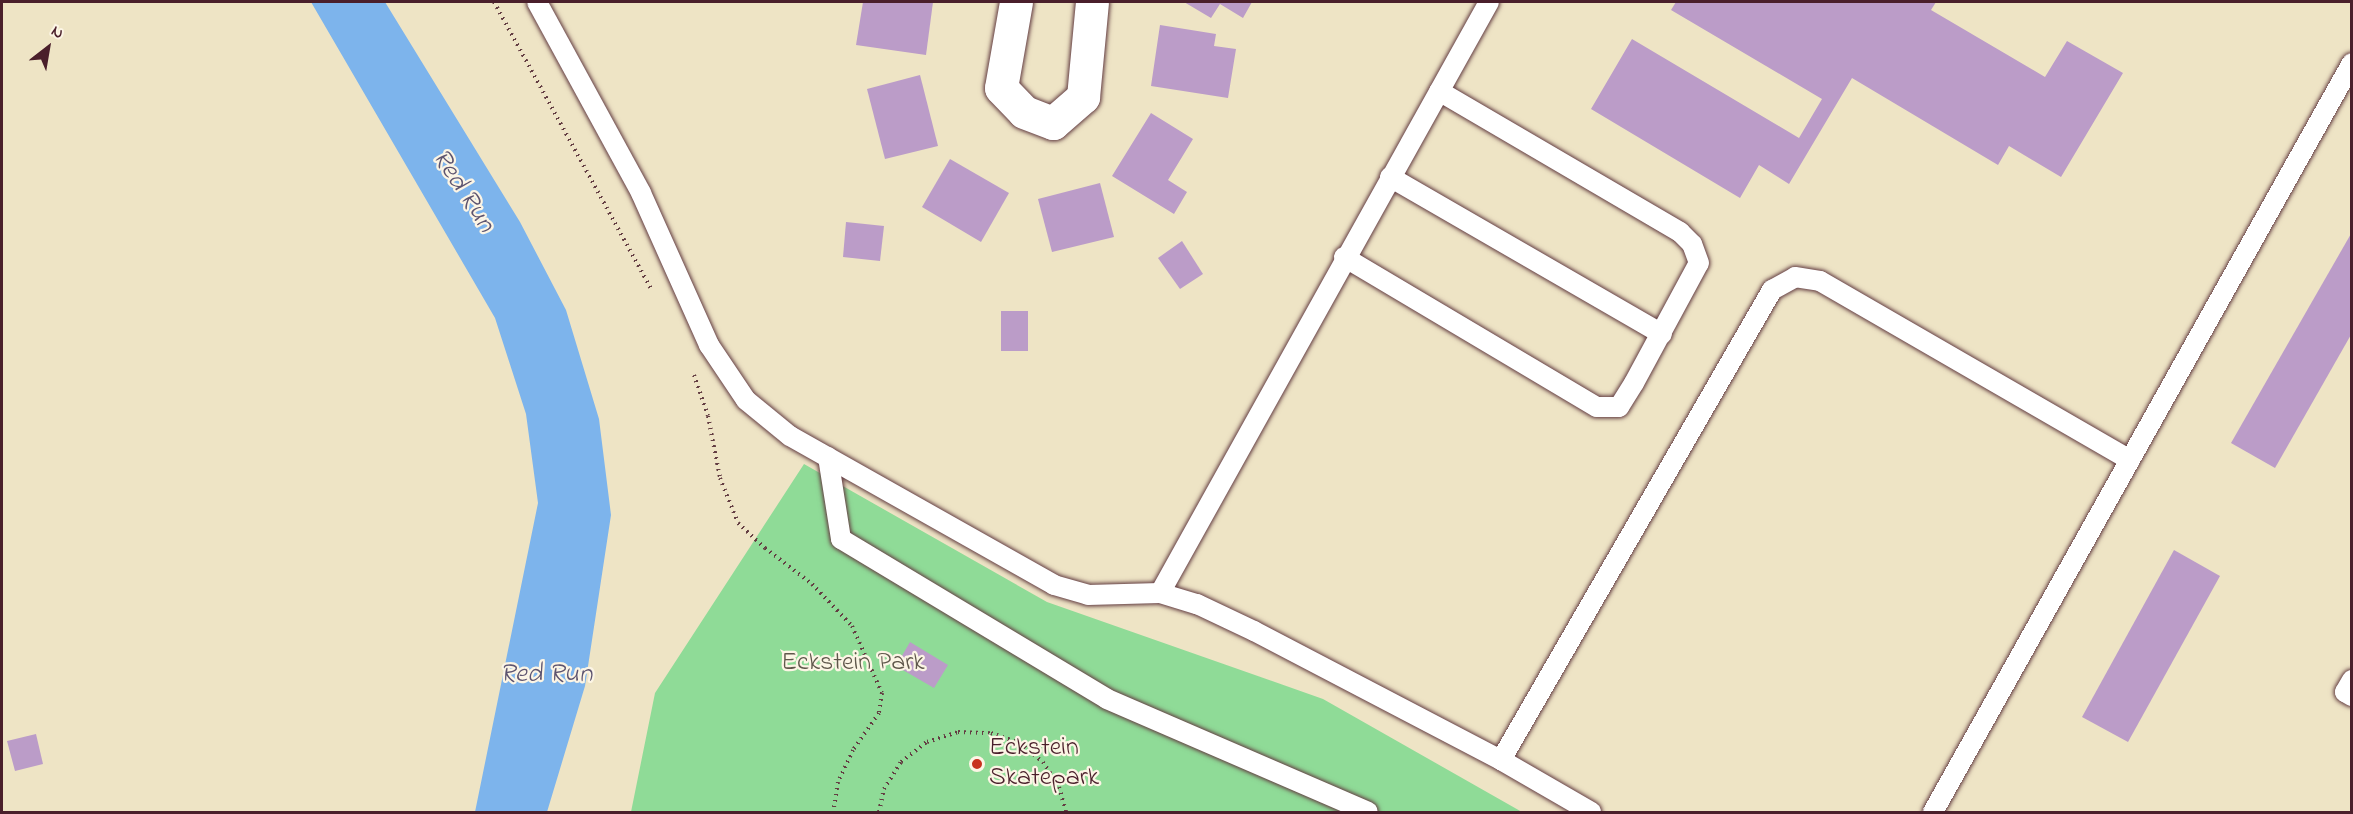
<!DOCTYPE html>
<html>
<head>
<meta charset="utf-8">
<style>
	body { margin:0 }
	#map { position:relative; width:2353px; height:814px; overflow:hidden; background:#eee4c5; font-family:"Indie Flower",sans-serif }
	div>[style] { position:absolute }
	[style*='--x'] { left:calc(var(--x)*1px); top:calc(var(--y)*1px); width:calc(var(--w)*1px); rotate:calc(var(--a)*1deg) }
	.green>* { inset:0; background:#8fdb97 }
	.water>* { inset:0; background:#7db4ec }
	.building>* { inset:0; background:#bb9cc8 }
	.path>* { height:4px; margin-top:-2px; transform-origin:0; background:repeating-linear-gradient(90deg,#633d42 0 1.5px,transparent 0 6px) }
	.roads { filter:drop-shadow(0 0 2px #633d42) drop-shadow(0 0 2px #633d42) }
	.service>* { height:20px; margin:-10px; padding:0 10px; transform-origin:10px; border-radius:10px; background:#fff }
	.minor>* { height:33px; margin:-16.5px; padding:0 16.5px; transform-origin:16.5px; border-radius:16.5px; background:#fff }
	.dots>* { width:16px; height:16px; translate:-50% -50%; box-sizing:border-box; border:3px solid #fcf5e5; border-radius:50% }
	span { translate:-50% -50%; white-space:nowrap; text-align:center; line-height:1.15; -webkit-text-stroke:4.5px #fcf5e5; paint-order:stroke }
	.park-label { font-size:26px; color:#5f574b }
	.poi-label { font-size:26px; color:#4a1f2b }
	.left { translate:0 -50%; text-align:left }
	.water-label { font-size:27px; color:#5c536f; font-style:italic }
	.frame { position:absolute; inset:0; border:3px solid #4a1f2b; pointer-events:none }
	.north { position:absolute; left:18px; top:18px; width:60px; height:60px; -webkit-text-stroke:4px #fcf5e5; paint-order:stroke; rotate:31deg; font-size:16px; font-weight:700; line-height:24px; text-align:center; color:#4a1f2b }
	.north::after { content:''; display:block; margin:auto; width:21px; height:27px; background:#4a1f2b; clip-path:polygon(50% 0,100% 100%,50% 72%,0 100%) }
</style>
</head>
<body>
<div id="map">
	<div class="green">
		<i style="clip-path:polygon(804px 464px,1047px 602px,1323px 699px,1522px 812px,631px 812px,655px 693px)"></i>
	</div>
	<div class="water">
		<i style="clip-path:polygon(311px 2px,385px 2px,520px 222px,566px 310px,599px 419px,611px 515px,585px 686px,547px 812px,475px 812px,538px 503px,526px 414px,495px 318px)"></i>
	</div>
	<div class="building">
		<i style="clip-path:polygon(863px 2px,933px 2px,926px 55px,856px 45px)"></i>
		<i style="clip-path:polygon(1184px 2px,1252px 2px,1243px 18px,1220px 4px,1211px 18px)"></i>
		<i style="clip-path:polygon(1676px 2px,1936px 2px,1931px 10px,2045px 77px,2067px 41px,2123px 73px,2061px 177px,2009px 146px,1998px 165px,1852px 78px,1789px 184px,1759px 165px,1740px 198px,1591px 109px,1632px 39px,1799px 138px,1822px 99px,1671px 10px)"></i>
		<i style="clip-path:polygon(1160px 25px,1216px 34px,1214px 46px,1236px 49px,1228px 98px,1151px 86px)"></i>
		<i style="clip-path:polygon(920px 75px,938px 146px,885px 159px,867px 89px)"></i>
		<i style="clip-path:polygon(1151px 113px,1193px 139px,1168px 180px,1187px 192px,1174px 214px,1112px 176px)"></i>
		<i style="clip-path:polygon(950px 159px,1009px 193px,981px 242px,922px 207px)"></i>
		<i style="clip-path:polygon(1100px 183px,1114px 237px,1052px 252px,1038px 199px)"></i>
		<i style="clip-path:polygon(846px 222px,884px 226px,880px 261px,843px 257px)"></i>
		<i style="clip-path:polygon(2352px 232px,2352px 333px,2275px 468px,2231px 443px)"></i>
		<i style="clip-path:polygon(1182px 241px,1203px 274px,1180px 289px,1158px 258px)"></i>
		<i style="clip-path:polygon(1001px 311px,1028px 311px,1028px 351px,1001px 351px)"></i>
		<i style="clip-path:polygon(2174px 550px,2220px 576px,2128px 742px,2082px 717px)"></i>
		<i style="clip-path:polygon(910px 642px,948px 665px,934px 688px,896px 666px)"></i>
		<i style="clip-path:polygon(36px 734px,43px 764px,15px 771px,7px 741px)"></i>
	</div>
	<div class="path">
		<i style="--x:494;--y:2;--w:329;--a:61.3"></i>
		<i style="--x:694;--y:375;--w:43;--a:71.1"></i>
		<i style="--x:708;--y:416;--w:63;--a:79"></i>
		<i style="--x:720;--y:478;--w:48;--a:68.2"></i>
		<i style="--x:738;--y:523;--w:37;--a:43"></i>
		<i style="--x:765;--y:548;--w:59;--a:37.5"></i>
		<i style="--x:812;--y:584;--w:58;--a:46.4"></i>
		<i style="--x:852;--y:626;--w:73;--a:65.9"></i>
		<i style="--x:882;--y:693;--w:20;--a:99"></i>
		<i style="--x:879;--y:713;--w:45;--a:125.1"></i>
		<i style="--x:853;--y:750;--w:35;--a:115"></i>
		<i style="--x:838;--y:782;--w:30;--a:99"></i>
		<i style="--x:879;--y:812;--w:24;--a:-78"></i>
		<i style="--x:884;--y:789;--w:32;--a:-58"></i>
		<i style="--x:901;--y:762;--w:33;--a:-38"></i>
		<i style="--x:927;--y:742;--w:33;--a:-18"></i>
		<i style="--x:958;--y:732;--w:33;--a:2"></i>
		<i style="--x:991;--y:733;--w:31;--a:19"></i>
		<i style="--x:1020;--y:743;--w:30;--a:40"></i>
		<i style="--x:1043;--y:762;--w:30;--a:57"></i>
		<i style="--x:1059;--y:787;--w:26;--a:74"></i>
	</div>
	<div class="roads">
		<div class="service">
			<i style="--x:537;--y:2;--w:217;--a:61.4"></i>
			<i style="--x:641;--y:193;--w:167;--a:65.9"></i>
			<i style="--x:709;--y:345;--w:66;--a:56.1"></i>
			<i style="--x:746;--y:400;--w:57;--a:39.3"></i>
			<i style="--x:790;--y:436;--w:303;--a:29.4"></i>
			<i style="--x:1054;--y:585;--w:35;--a:16"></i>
			<i style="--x:1088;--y:595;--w:72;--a:-1.6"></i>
			<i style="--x:1160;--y:593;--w:676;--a:-60.9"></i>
			<i style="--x:1390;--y:177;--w:314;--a:30"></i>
			<i style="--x:1344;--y:257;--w:294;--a:30.7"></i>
			<i style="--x:1597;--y:407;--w:22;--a:0"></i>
			<i style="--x:1619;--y:407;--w:28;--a:-58"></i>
			<i style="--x:1634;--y:383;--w:136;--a:-61.6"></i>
			<i style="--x:1699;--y:263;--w:20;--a:-110"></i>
			<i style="--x:1692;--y:244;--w:17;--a:-135"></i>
			<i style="--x:1680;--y:232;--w:279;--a:-149.7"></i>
			<i style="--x:828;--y:457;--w:83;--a:81"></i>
			<i style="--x:841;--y:539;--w:310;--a:31"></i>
			<i style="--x:1107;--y:699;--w:284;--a:23.4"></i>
			<i style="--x:1160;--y:593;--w:39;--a:17"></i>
			<i style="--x:1197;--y:604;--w:63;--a:25.3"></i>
			<i style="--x:1254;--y:631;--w:279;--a:27.6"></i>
			<i style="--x:1501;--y:760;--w:104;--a:30"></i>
			<i style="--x:2352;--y:680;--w:14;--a:120"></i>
			<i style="--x:2345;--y:692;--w:8;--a:30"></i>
			<i style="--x:1501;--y:760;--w:543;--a:-60.03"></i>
			<i style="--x:1772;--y:290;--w:26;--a:-29"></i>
			<i style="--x:1795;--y:277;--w:25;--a:9"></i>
			<i style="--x:1820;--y:281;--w:358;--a:30"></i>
			<i style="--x:1933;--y:812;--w:858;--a:-60.78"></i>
		</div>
		<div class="minor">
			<i style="--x:1016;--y:2;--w:87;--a:99.9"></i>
			<i style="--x:1001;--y:88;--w:33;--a:46"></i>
			<i style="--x:1024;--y:112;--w:31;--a:21"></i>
			<i style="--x:1053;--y:123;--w:40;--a:-41"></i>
			<i style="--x:1083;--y:97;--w:95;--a:-84.6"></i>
		</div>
	</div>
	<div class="dots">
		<i style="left:977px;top:764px;background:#c8321e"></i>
	</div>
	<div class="park-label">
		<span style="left:853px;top:664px">Eckstein Park</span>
	</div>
	<div class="poi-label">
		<span class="left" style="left:989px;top:764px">Eckstein<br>Skatepark</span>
	</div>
	<div class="water-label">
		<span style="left:463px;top:191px;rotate:57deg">Red Run</span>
		<span style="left:546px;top:675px">Red Run</span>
	</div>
	<div class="frame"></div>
	<div class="north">N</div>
</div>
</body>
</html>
